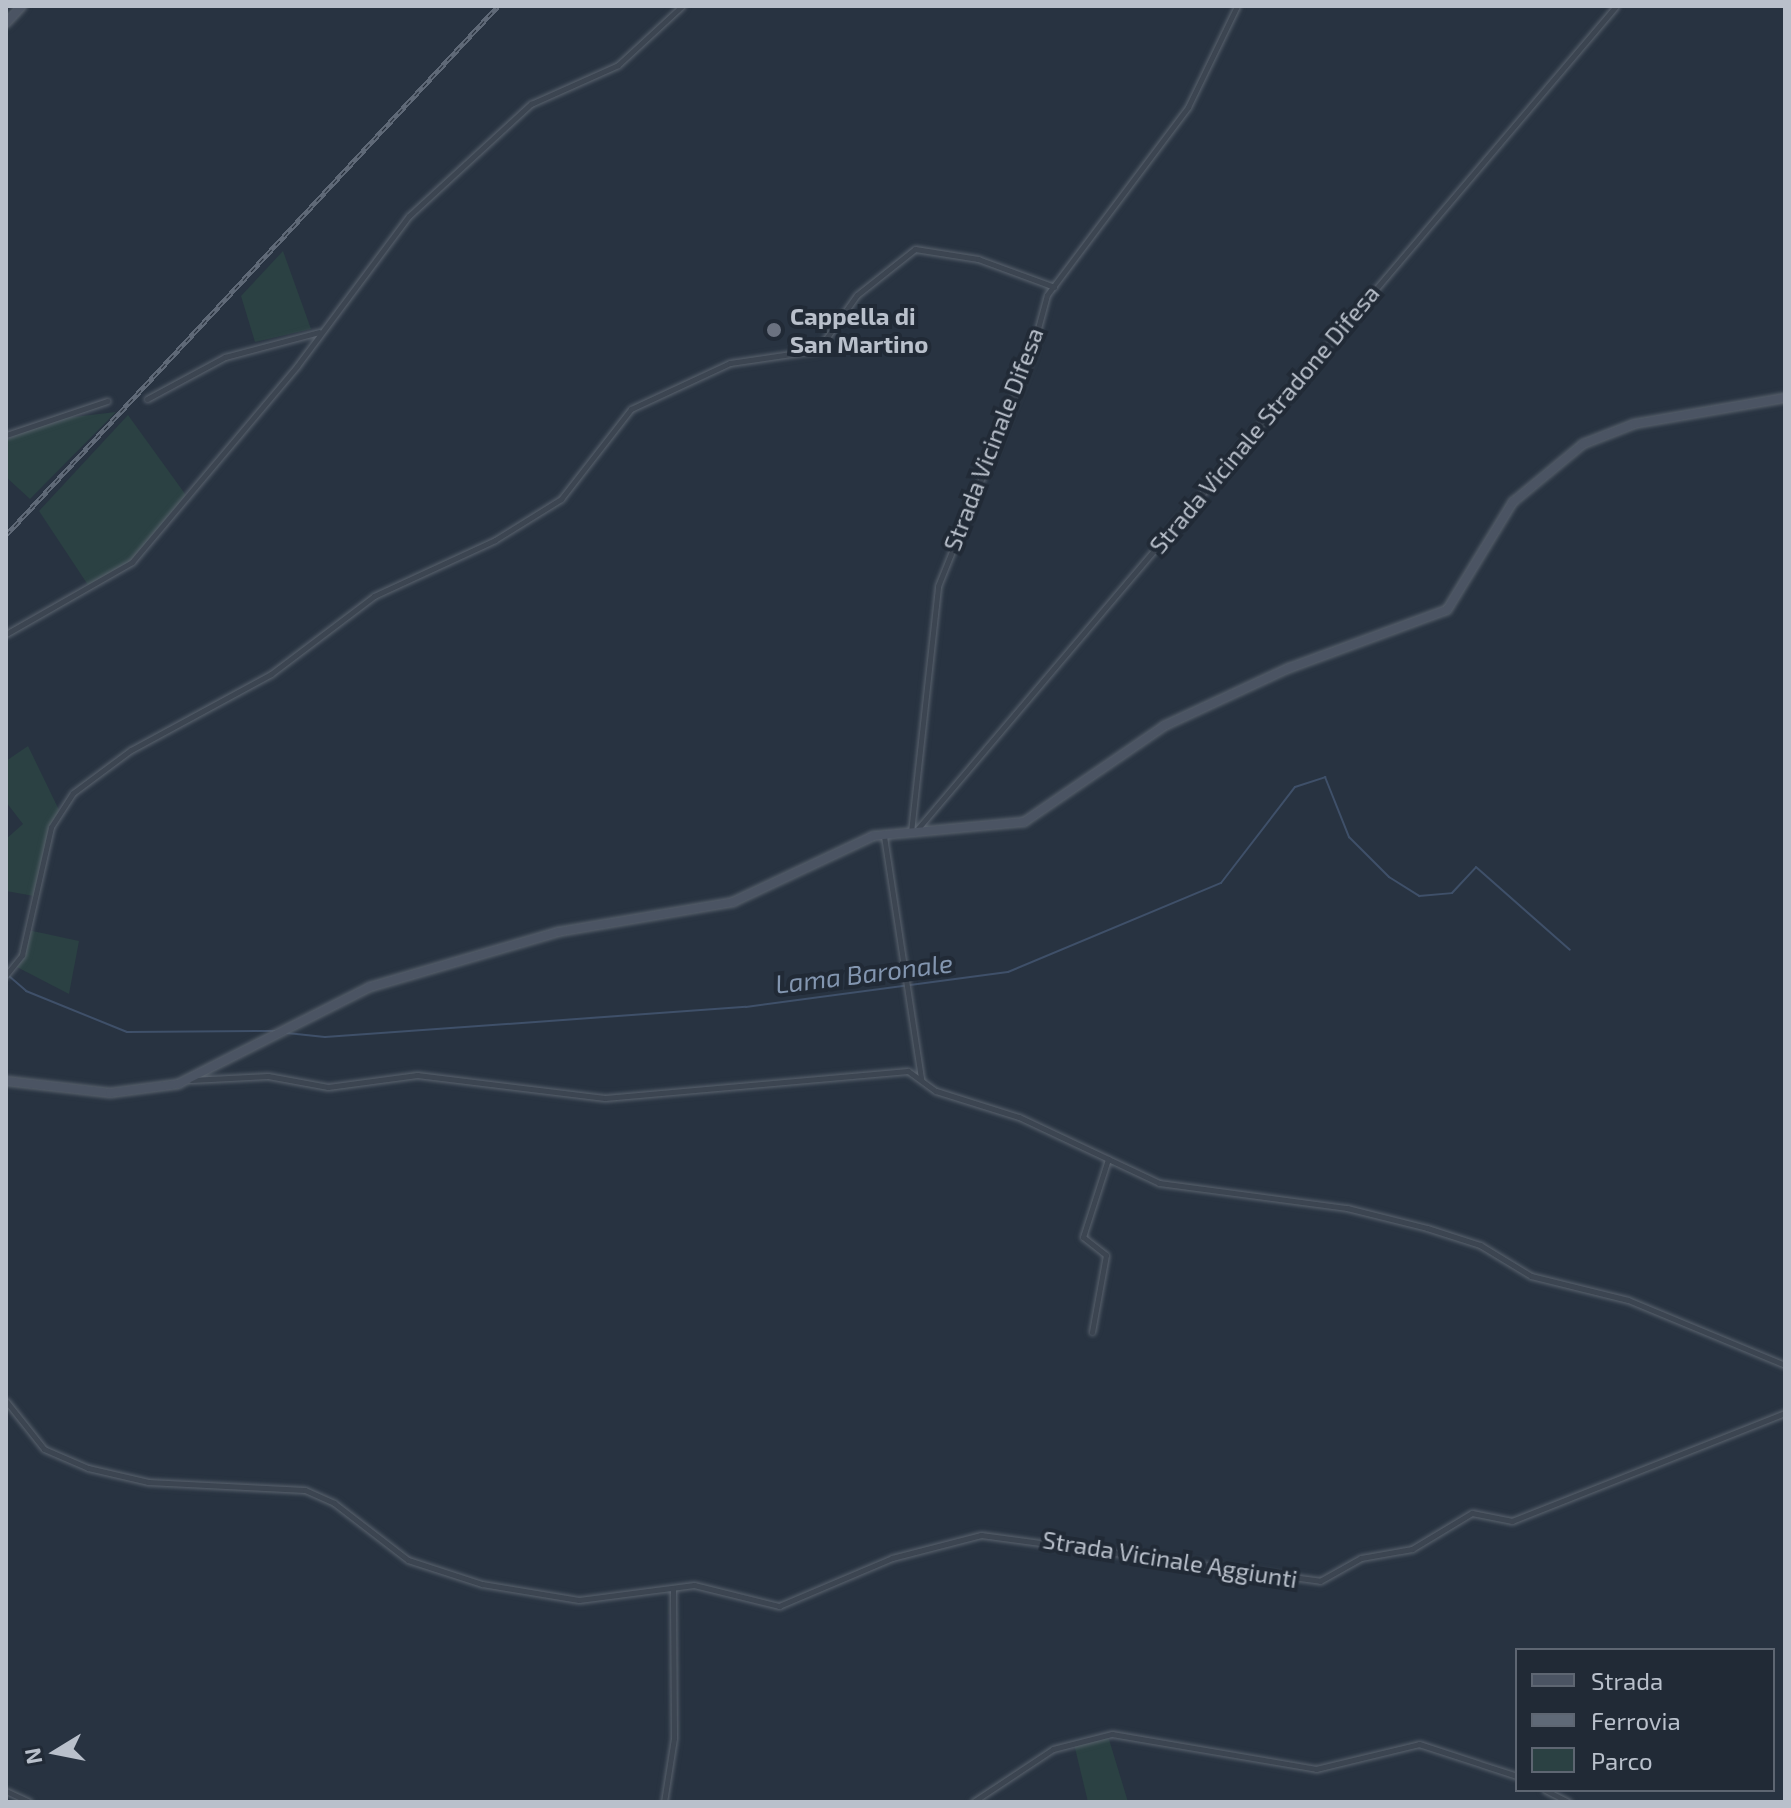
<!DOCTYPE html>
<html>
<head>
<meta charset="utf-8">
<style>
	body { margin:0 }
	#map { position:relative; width:1791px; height:1808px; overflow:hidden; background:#283341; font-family:"Exo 2",sans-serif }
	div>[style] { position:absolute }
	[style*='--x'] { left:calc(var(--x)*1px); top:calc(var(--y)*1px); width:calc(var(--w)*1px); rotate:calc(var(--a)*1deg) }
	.green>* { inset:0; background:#2b4143 }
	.stream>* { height:2px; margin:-1px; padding:0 1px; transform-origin:1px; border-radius:1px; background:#3f5069 }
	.roads { filter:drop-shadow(0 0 2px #5a636e) drop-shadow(0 0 2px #5a636e) }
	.minor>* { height:5px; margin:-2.5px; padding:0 2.5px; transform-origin:2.5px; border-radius:2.5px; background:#3c4551 }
	.secondary>* { height:8px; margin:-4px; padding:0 4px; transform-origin:4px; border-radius:4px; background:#4b5463 }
	.rail>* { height:5px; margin-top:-2.5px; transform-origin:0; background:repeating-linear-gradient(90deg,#212a36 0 6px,#5f6977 0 12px); box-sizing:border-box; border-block:2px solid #5f6977 }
	.dots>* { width:22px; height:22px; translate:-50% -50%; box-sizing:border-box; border:4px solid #212a36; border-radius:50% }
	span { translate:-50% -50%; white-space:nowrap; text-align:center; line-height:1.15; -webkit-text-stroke:8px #212a36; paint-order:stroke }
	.poi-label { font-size:24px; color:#b9c0cb; font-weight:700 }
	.left { translate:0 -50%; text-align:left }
	.street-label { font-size:24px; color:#b9c0cb }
	.water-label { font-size:26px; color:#8396b0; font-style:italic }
	.frame { position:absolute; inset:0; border:8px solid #b9c0cb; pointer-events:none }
	.legend { position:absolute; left:1515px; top:1648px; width:260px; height:144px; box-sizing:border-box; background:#212a36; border:2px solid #5e6672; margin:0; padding:10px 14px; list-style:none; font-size:24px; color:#b9c0cb }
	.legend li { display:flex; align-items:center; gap:16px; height:40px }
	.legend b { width:40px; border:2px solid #5e6672 }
	.north { position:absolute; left:16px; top:1712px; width:80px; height:80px; -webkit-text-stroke:6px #212a36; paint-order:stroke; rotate:260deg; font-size:22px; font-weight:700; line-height:32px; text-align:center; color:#b9c0cb }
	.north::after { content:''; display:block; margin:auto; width:28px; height:36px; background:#b9c0cb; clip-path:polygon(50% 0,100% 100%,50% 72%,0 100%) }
</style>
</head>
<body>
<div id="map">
	<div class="green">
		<i style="clip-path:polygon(283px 251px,311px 329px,255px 342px,241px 296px)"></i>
		<i style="clip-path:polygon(116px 412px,30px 499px,6px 477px,6px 440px,48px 420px)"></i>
		<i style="clip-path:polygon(128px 415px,188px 498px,127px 566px,90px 588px,39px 511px)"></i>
		<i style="clip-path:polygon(28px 746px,59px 810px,34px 896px,6px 891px,6px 839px,23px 824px,6px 802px,6px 761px)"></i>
		<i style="clip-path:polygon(28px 930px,79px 941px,69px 994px,15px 966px)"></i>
		<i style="clip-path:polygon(1108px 1736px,1128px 1802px,1088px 1802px,1074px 1744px)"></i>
	</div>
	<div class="stream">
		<i style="--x:9;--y:976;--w:23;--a:41"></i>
		<i style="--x:26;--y:991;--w:109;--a:22.1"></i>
		<i style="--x:127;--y:1032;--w:150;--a:-0.4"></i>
		<i style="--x:287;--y:1033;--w:38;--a:6"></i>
		<i style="--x:325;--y:1037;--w:422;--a:-4.1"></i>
		<i style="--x:746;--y:1007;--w:264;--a:-7.6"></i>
		<i style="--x:1008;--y:972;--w:231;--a:-22.7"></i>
		<i style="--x:1221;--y:883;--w:121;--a:-52.4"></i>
		<i style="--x:1295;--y:787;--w:32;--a:-18"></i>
		<i style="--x:1325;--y:777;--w:65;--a:68.2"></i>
		<i style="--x:1349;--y:837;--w:57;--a:45"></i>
		<i style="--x:1389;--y:877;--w:36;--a:32"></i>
		<i style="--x:1419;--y:896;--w:33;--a:-5"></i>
		<i style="--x:1452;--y:893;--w:35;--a:-47"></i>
		<i style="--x:1476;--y:867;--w:125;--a:41.4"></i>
	</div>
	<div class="roads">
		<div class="minor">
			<i style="--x:147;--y:399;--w:89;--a:-28.3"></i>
			<i style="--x:225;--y:357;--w:97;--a:-14.9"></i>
			<i style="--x:6;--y:435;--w:107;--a:-18.6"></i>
			<i style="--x:6;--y:634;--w:145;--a:-29.7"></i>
			<i style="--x:132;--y:562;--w:256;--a:-49.9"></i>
			<i style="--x:297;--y:366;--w:187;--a:-53.3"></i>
			<i style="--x:409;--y:216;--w:166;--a:-42.6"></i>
			<i style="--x:531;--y:104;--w:95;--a:-24.1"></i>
			<i style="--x:618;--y:65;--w:87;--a:-42.7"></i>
			<i style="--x:911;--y:832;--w:247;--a:-83.7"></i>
			<i style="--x:938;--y:586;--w:246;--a:-68"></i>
			<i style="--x:1030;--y:358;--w:65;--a:-74.9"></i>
			<i style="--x:1047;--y:295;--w:235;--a:-53.1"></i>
			<i style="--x:1188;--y:107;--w:112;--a:-64.1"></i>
			<i style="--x:915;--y:832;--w:1083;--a:-49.68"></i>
			<i style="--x:884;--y:836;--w:246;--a:81.3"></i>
			<i style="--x:6;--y:975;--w:26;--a:-51"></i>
			<i style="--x:22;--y:955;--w:131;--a:-77.2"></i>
			<i style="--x:51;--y:827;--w:40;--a:-57.1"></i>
			<i style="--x:73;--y:793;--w:72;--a:-36.6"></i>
			<i style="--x:131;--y:750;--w:159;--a:-28.5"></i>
			<i style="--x:271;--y:674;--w:129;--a:-37.1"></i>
			<i style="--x:374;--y:596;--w:133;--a:-24.8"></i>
			<i style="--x:495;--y:540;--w:78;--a:-31.8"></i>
			<i style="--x:561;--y:499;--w:114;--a:-52.1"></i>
			<i style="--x:631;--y:409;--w:109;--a:-24.9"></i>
			<i style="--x:730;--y:363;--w:89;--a:-8.4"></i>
			<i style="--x:818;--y:350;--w:67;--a:-54.7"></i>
			<i style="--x:857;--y:295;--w:74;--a:-38.4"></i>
			<i style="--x:915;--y:249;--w:64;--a:9"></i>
			<i style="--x:978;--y:259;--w:81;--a:20.2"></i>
			<i style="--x:191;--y:1080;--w:77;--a:-3"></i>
			<i style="--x:268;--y:1076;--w:61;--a:10.4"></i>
			<i style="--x:328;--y:1087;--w:90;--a:-7.7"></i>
			<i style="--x:417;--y:1075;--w:189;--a:7"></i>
			<i style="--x:605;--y:1098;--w:304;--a:-5.1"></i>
			<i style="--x:908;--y:1071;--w:34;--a:36"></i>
			<i style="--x:936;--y:1091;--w:87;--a:17.4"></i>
			<i style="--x:1019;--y:1117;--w:155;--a:25.2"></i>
			<i style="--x:1159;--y:1183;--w:190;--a:7.6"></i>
			<i style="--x:1347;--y:1208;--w:82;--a:14"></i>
			<i style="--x:1427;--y:1228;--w:56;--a:17.8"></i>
			<i style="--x:1480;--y:1245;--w:60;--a:31.3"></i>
			<i style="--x:1531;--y:1276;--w:100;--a:13.9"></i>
			<i style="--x:1628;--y:1300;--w:170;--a:22.5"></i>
			<i style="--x:1092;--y:1332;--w:78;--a:-79.7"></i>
			<i style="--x:1106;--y:1255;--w:29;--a:-142"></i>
			<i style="--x:1083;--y:1237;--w:82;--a:-72.2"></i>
			<i style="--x:6;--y:1401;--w:61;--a:51.6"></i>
			<i style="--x:44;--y:1449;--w:48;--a:23.4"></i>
			<i style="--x:88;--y:1468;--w:62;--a:13.1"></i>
			<i style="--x:148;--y:1482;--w:157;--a:2.9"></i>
			<i style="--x:305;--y:1490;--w:32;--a:24"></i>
			<i style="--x:334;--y:1503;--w:93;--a:37.6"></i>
			<i style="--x:408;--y:1560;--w:78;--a:18"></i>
			<i style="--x:482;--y:1584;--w:98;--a:9.4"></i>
			<i style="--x:579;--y:1600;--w:116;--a:-7.4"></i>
			<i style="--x:694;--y:1585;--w:88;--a:13.9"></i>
			<i style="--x:779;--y:1606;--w:123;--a:-23"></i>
			<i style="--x:892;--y:1558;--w:92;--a:-14.5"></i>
			<i style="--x:981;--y:1535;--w:342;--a:7.7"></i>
			<i style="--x:1320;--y:1581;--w:47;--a:-29.3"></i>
			<i style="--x:1361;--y:1558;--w:52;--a:-10"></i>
			<i style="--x:1412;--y:1549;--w:70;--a:-31"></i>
			<i style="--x:1472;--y:1513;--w:41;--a:11.3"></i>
			<i style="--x:1512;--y:1521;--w:294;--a:-21.6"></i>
			<i style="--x:1545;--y:1790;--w:27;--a:27"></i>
			<i style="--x:6;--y:1791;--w:26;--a:25"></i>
			<i style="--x:664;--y:1802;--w:65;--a:-81.1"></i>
			<i style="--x:674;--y:1738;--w:150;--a:-90.4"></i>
			<i style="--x:973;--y:1802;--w:96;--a:-33.5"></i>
			<i style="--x:1053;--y:1749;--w:61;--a:-14.3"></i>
			<i style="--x:1112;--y:1734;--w:207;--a:9.7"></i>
			<i style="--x:1316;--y:1769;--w:106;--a:-13.6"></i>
			<i style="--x:1419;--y:1744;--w:103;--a:18.1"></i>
		</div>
		<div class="secondary">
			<i style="--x:6;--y:23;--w:23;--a:-47"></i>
			<i style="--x:6;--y:1081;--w:105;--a:6.6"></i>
			<i style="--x:110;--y:1093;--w:69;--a:-7.5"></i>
			<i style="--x:178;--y:1084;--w:215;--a:-26.8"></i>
			<i style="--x:370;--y:987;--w:196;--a:-16.3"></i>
			<i style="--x:558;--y:932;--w:178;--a:-9.7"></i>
			<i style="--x:733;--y:902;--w:155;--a:-25.2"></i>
			<i style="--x:873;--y:836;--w:152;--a:-5.3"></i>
			<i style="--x:1024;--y:822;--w:170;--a:-34.4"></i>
			<i style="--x:1164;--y:726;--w:138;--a:-24.9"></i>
			<i style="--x:1289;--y:668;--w:168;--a:-20.2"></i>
			<i style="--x:1447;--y:610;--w:127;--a:-58.6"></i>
			<i style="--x:1513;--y:502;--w:91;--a:-39.6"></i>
			<i style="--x:1583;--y:444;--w:55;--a:-21.4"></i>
			<i style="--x:1634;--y:424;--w:153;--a:-9.8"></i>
		</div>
	</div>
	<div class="rail">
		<i style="--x:6;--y:535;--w:722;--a:-47.08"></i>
	</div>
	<div class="dots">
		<i style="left:774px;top:330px;background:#6b7280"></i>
	</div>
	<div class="poi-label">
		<span class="left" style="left:790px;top:330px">Cappella di<br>San Martino</span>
	</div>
	<div class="street-label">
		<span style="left:1264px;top:419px;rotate:-50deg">Strada Vicinale Stradone Difesa</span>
		<span style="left:993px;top:439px;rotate:-69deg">Strada Vicinale Difesa</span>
		<span style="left:1170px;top:1559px;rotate:9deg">Strada Vicinale Aggiunti</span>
	</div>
	<div class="water-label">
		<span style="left:864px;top:973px;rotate:-7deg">Lama Baronale</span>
	</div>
	<div class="frame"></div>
	<ul class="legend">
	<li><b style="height:10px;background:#4b5463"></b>Strada</li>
	<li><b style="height:10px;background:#5f6977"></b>Ferrovia</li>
	<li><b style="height:22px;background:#2b4143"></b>Parco</li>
	</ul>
	<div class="north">N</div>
</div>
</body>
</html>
